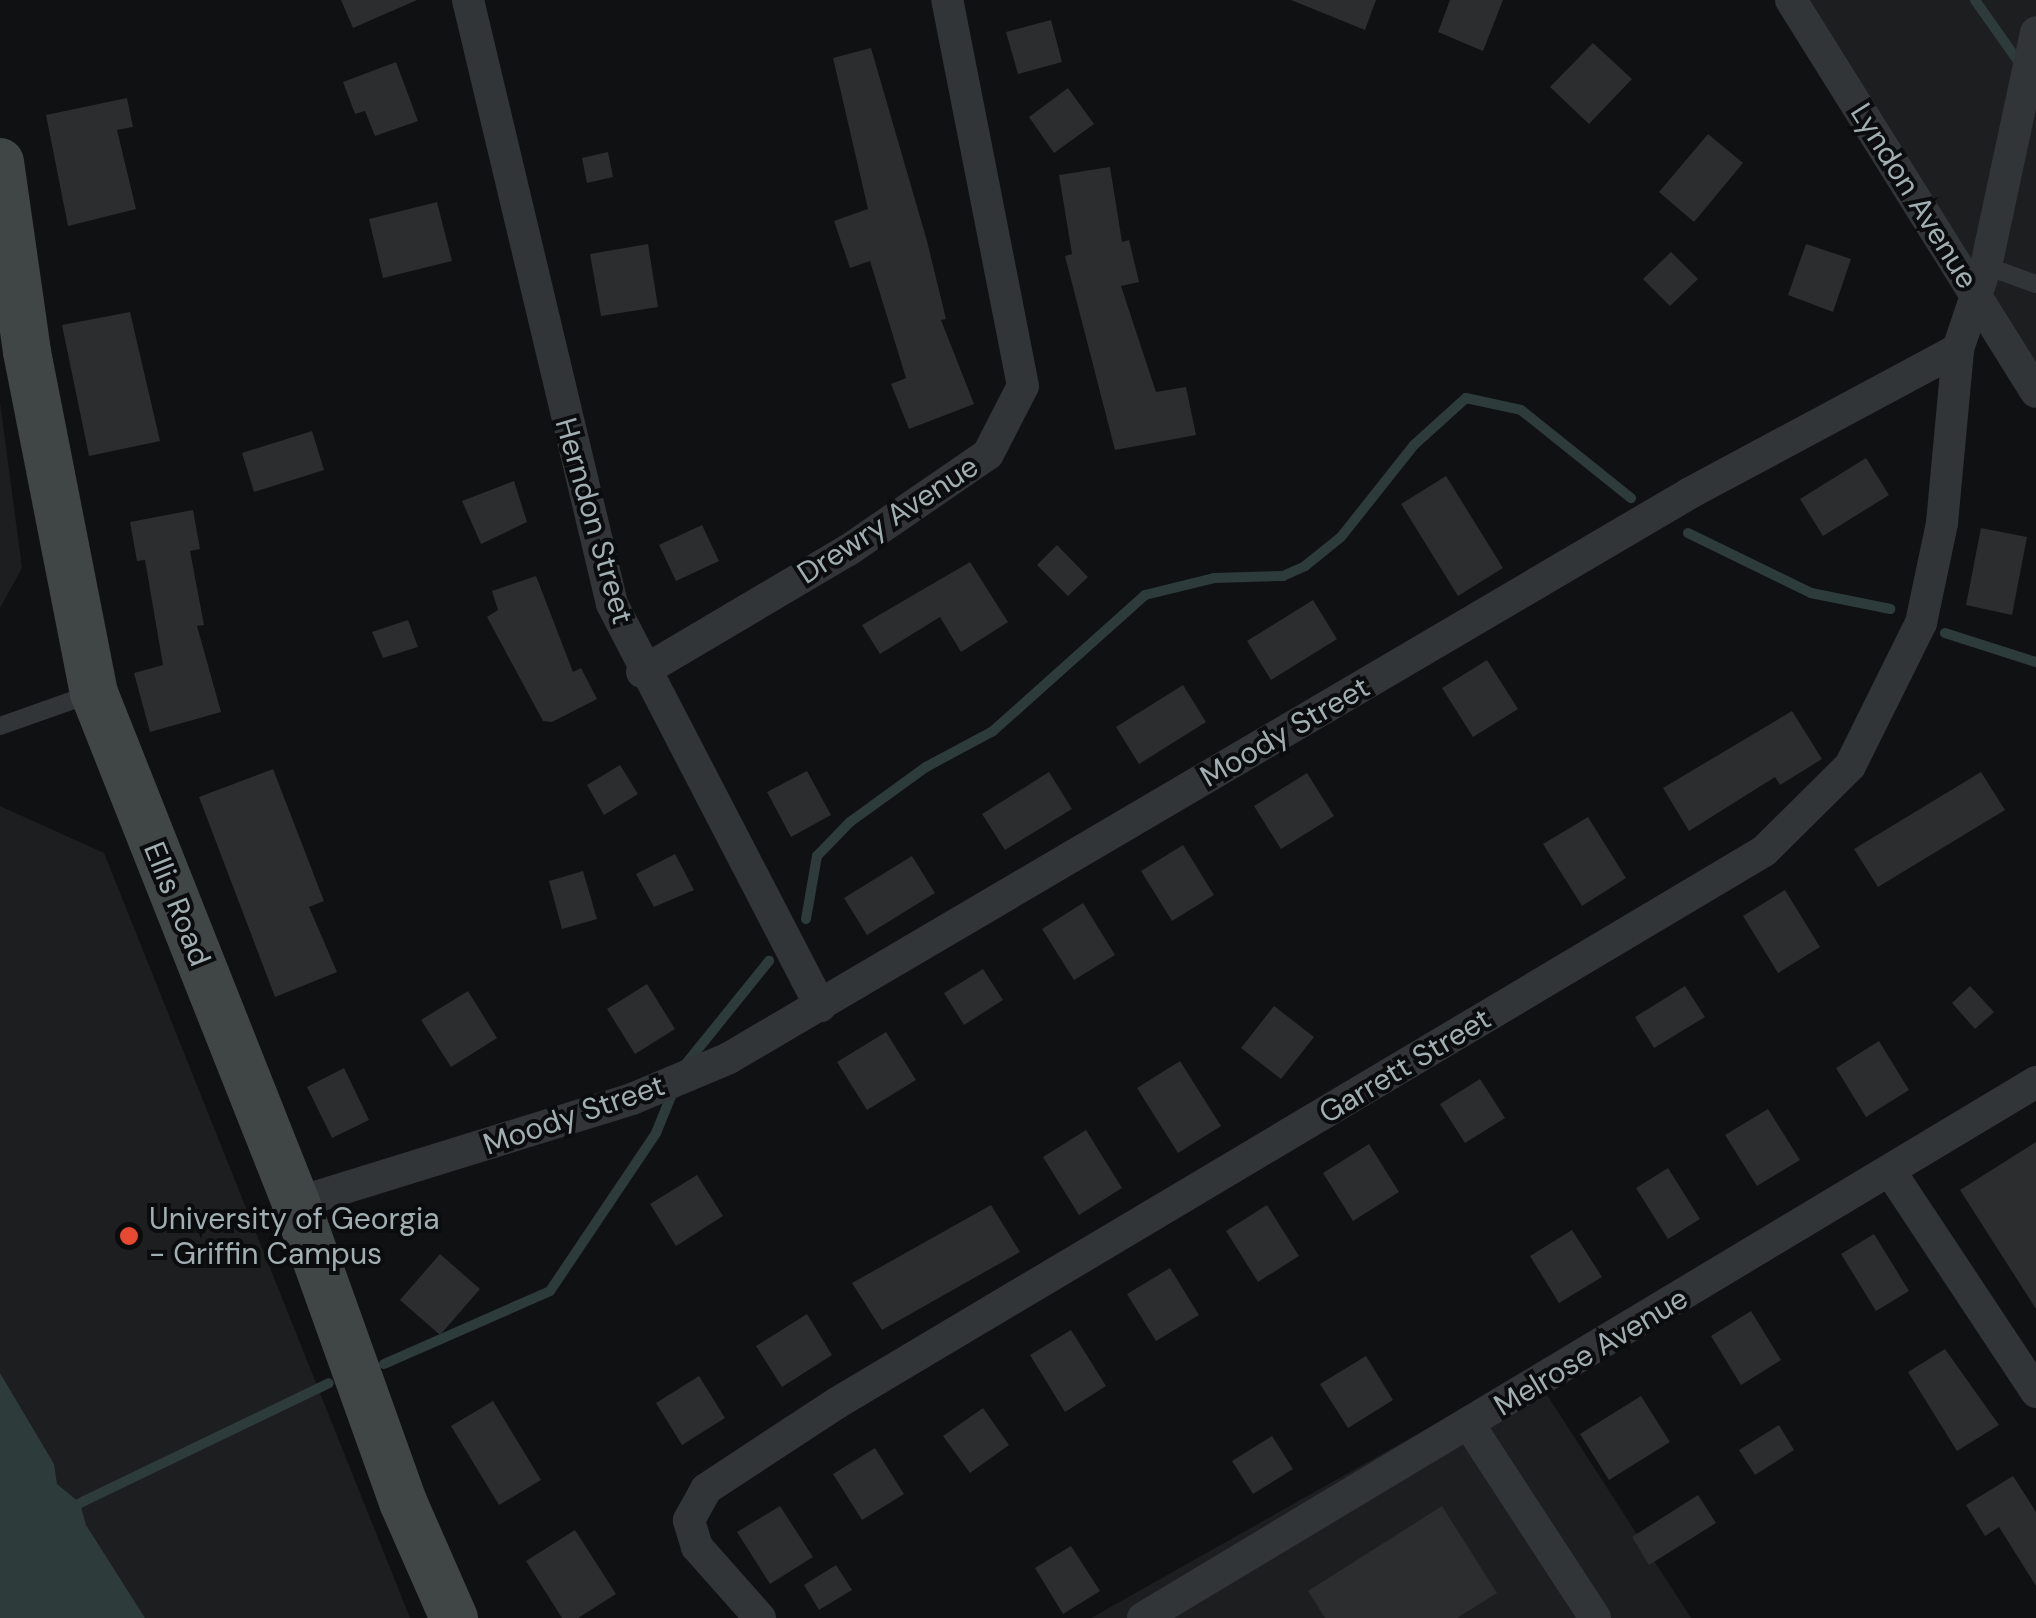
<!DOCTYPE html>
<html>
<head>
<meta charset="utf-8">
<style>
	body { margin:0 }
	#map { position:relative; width:2036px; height:1618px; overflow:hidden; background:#101112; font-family:"DM Sans",sans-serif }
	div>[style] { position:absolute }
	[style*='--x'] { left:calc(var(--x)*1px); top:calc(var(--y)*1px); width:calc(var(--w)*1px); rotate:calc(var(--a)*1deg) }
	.built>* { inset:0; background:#1d1e1f }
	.water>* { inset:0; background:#2d3b3a }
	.stream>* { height:10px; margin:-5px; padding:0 5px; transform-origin:5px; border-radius:5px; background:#2d3b3a }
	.building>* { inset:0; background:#2b2d2e }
	.lane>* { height:18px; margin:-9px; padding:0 9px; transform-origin:9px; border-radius:9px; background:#323537 }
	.street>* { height:32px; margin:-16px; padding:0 16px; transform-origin:16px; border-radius:16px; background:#323537 }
	.secondary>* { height:48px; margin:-24px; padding:0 24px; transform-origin:24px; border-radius:24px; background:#404546 }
	.dots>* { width:28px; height:28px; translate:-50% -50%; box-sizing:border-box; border:5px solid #0b0c0d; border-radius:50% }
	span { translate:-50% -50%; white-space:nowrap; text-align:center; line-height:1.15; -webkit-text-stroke:8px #0b0c0d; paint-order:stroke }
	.street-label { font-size:30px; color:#a2afb2 }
	.poi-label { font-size:30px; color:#a2afb2 }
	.left { translate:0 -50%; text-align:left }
</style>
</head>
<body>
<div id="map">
	<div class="built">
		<i style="clip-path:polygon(1808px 0,2036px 0,2036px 385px)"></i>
		<i style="clip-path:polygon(0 402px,22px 568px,0 608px)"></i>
		<i style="clip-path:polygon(0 806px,104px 853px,410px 1618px,0 1618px)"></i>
		<i style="clip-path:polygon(1531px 1370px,1691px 1618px,1091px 1618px)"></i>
	</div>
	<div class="water">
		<i style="clip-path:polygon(0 1373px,54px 1464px,57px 1484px,80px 1503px,86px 1525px,145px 1618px,0 1618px)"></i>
	</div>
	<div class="stream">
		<i style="--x:1975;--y:0;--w:83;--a:54.8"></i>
		<i style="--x:1688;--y:533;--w:137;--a:26"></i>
		<i style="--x:1811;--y:593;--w:81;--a:11.4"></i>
		<i style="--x:1945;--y:633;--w:96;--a:17.7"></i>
		<i style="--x:806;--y:919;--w:64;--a:-80.1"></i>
		<i style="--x:817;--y:856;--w:47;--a:-45.9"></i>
		<i style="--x:850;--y:822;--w:94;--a:-35.9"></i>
		<i style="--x:926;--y:767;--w:76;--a:-28.2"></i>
		<i style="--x:993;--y:731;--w:204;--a:-41.8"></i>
		<i style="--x:1145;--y:595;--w:71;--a:-13.8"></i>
		<i style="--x:1214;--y:578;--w:69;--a:-1.7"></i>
		<i style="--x:1283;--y:576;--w:24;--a:-24"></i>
		<i style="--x:1305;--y:566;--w:46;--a:-38.9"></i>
		<i style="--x:1341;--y:537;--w:117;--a:-51.6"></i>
		<i style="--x:1414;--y:445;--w:70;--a:-42.1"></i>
		<i style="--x:1466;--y:398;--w:56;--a:12.3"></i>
		<i style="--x:1521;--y:410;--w:141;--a:38.7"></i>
		<i style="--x:685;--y:1065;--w:134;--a:-51.1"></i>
		<i style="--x:384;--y:1364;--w:181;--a:-23.7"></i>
		<i style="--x:550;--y:1291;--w:190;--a:-56.1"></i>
		<i style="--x:656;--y:1133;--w:48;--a:-67.8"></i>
		<i style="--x:80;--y:1503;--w:276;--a:-25.7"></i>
	</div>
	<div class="building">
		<i style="clip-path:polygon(341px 0,417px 0,353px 28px)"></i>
		<i style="clip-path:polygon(1291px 0,1376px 0,1365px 30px)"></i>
		<i style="clip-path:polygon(1450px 0,1503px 0,1483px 51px,1438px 32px)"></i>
		<i style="clip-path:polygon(1051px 20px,1062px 62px,1018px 74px,1006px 32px)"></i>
		<i style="clip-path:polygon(1593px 43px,1632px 79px,1589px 124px,1550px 87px)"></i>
		<i style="clip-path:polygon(871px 48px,927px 241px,946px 319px,941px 320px,974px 404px,909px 429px,891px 384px,906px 378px,870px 261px,850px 268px,834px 221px,868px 209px,833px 58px)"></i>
		<i style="clip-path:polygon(396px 62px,418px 121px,375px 136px,365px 111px,355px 114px,343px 82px)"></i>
		<i style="clip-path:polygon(1068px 88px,1094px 124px,1054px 153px,1029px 117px)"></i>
		<i style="clip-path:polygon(127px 98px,133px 127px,117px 130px,136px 209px,68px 226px,46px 115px)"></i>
		<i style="clip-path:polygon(1708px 134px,1743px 163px,1694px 222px,1659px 192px)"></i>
		<i style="clip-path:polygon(608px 152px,613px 177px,587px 183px,582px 158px)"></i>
		<i style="clip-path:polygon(1110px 167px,1122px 242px,1129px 240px,1139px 282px,1121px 286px,1156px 392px,1186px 387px,1196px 435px,1115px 450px,1065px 256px,1072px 254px,1059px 175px)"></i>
		<i style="clip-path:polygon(437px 202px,452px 261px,383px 278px,369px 219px)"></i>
		<i style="clip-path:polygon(648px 244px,658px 307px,601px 316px,590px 254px)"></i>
		<i style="clip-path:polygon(1806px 244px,1851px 259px,1833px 312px,1788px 295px)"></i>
		<i style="clip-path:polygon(1671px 252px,1698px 279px,1670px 306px,1643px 279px)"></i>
		<i style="clip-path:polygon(130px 312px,160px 441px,89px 456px,62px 325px)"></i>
		<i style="clip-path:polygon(312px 431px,324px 470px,254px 492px,242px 453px)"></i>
		<i style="clip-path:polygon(1866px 458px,1889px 495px,1823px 536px,1800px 499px)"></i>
		<i style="clip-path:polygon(1446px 476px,1503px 568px,1458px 596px,1401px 504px)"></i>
		<i style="clip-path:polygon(514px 481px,527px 522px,481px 544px,462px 501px)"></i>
		<i style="clip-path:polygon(193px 510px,200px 549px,190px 551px,204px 625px,197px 626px,221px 712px,150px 732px,134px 673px,163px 665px,145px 560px,137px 561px,130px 522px)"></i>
		<i style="clip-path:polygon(702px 525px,719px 561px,676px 581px,659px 545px)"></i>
		<i style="clip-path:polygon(1981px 528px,2027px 537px,2012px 615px,1966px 605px)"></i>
		<i style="clip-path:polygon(1057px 545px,1088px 577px,1068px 596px,1037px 565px)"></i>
		<i style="clip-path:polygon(970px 562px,1008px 622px,961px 652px,940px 617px,880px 654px,862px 625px)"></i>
		<i style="clip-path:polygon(536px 576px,573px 672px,581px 668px,597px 699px,552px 722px,543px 721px,487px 617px,498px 610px,492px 591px)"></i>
		<i style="clip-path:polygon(1313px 600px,1337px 639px,1271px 680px,1247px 641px)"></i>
		<i style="clip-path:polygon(408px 620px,418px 647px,383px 658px,372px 632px)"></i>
		<i style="clip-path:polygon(1487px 660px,1518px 709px,1473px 737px,1442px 688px)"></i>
		<i style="clip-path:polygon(1183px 685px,1206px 722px,1139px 764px,1116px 727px)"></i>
		<i style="clip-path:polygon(1792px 711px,1822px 759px,1780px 785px,1775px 777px,1689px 831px,1663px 788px)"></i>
		<i style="clip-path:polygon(620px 765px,638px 794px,604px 815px,587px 785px)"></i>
		<i style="clip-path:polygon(273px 769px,324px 901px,309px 907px,337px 972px,275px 997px,199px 797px)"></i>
		<i style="clip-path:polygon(807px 771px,831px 815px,791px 837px,767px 792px)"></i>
		<i style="clip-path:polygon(1049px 772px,1072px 809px,1005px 850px,982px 814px)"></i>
		<i style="clip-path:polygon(1981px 772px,2005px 810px,1878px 887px,1854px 849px)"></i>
		<i style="clip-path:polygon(1307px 773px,1334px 816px,1281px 849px,1254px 806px)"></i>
		<i style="clip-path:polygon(1588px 817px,1626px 878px,1582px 906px,1543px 844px)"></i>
		<i style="clip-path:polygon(1183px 845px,1214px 895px,1172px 921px,1141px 871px)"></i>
		<i style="clip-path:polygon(675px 854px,694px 890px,654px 907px,636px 874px)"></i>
		<i style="clip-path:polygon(912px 856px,935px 893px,867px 935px,844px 898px)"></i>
		<i style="clip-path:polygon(583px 871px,597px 919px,562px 929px,549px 881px)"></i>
		<i style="clip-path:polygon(1785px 890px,1820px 947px,1778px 973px,1743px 916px)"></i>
		<i style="clip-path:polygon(1083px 903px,1115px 955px,1074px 980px,1042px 929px)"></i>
		<i style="clip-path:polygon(983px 969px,1003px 1000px,964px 1025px,944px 993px)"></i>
		<i style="clip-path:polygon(647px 984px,675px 1029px,635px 1054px,607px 1009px)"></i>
		<i style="clip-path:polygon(1685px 986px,1705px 1017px,1654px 1048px,1635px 1017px)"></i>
		<i style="clip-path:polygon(1970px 986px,1994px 1012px,1975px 1029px,1952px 1003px)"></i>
		<i style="clip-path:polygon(468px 991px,497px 1038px,451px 1067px,421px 1020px)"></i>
		<i style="clip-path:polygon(1274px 1006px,1314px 1037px,1281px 1079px,1241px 1048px)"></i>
		<i style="clip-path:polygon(886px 1032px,916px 1080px,867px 1110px,837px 1062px)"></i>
		<i style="clip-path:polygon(1879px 1041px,1909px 1090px,1866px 1117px,1836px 1068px)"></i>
		<i style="clip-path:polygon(1180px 1061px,1221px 1126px,1178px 1153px,1137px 1088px)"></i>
		<i style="clip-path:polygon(344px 1068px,369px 1120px,332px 1138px,307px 1087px)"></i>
		<i style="clip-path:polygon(1480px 1079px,1505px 1118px,1465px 1143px,1440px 1104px)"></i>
		<i style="clip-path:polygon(1768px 1109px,1800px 1160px,1757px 1186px,1725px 1135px)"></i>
		<i style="clip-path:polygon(1086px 1130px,1122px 1188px,1079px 1215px,1043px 1157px)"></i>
		<i style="clip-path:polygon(2036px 1142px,2036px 1309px,1960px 1190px)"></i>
		<i style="clip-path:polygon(1369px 1144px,1399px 1192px,1353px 1221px,1323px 1173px)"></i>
		<i style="clip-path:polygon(1668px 1168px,1700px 1219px,1668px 1239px,1636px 1188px)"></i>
		<i style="clip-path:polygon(697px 1175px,723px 1216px,676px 1246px,650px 1204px)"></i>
		<i style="clip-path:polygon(991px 1205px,1020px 1252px,882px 1330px,852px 1283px)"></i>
		<i style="clip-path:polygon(1267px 1205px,1299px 1256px,1258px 1282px,1226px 1231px)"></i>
		<i style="clip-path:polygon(1572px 1230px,1602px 1277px,1559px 1303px,1530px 1256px)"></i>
		<i style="clip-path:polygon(1874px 1234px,1909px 1291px,1876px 1311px,1841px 1254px)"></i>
		<i style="clip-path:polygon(440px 1254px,480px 1289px,440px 1335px,400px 1300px)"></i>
		<i style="clip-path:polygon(1170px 1268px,1199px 1315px,1156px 1341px,1127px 1294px)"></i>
		<i style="clip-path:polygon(1751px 1311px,1781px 1360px,1741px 1385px,1711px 1336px)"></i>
		<i style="clip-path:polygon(807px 1314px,832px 1355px,782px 1387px,756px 1346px)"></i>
		<i style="clip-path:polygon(1071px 1330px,1106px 1386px,1065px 1412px,1030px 1355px)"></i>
		<i style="clip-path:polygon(1945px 1349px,1999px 1425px,1957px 1451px,1908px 1372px)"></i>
		<i style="clip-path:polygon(1366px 1356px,1393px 1400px,1348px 1428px,1320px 1384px)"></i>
		<i style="clip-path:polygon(699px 1376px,725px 1418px,682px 1445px,656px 1403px)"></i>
		<i style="clip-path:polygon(1641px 1396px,1670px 1442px,1609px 1480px,1580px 1434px)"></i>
		<i style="clip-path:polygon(493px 1401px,541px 1480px,499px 1505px,451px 1426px)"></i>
		<i style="clip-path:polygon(983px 1408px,1009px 1445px,970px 1473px,943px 1436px)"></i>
		<i style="clip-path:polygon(1779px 1425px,1794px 1450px,1755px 1475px,1739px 1450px)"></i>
		<i style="clip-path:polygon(1272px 1436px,1293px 1469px,1253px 1494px,1232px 1461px)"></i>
		<i style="clip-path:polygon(875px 1448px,904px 1494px,862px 1520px,833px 1474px)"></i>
		<i style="clip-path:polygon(2013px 1476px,2036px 1512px,2036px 1586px,1999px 1527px,1985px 1536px,1966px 1505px)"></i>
		<i style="clip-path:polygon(1698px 1495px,1716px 1523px,1649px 1565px,1632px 1537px)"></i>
		<i style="clip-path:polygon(780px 1506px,813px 1557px,770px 1584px,737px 1532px)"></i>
		<i style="clip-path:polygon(1442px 1506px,1497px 1593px,1457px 1618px,1325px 1618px,1308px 1591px)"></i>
		<i style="clip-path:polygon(575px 1530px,616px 1594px,578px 1618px,562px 1618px,526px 1561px)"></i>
		<i style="clip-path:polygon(1071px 1546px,1100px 1591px,1063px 1614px,1035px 1568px)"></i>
		<i style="clip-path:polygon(836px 1565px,852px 1590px,819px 1610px,804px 1585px)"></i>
	</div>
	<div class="lane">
		<i style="--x:1986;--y:266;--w:53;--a:19.8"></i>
		<i style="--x:0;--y:726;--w:99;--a:-19.5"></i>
	</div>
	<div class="street">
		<i style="--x:468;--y:0;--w:621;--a:76.59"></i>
		<i style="--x:612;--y:604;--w:453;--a:62.6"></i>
		<i style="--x:1791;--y:0;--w:462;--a:58"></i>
		<i style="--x:642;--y:672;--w:238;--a:-30.6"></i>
		<i style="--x:847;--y:551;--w:171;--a:-34.5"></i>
		<i style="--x:988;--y:454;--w:76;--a:-62.8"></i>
		<i style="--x:1023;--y:386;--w:393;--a:-101.1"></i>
		<i style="--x:1890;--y:1171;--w:265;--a:56.5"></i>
		<i style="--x:296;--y:1203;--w:352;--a:-17.2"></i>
		<i style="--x:632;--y:1099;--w:105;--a:-22.9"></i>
		<i style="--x:729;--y:1058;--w:1115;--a:-30.45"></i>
		<i style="--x:1690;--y:493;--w:304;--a:-28.2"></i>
		<i style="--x:1958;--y:349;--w:88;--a:-71.4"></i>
		<i style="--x:1986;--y:266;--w:239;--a:-77.9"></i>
		<i style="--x:1470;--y:1426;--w:229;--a:56.9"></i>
		<i style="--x:760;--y:1618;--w:95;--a:-131.6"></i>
		<i style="--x:697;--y:1547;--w:28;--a:-107"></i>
		<i style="--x:689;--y:1520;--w:35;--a:-61"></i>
		<i style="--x:706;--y:1489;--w:157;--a:-33.3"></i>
		<i style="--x:837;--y:1403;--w:1079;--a:-30.77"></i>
		<i style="--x:1764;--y:851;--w:121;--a:-44.7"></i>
		<i style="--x:1850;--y:766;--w:160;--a:-63.6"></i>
		<i style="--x:1921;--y:623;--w:102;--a:-78.1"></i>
		<i style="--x:1942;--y:523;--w:175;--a:-84.7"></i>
		<i style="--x:1143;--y:1618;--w:1042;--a:-30.97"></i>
	</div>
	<div class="secondary">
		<i style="--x:0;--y:162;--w:192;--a:81.9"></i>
		<i style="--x:27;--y:352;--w:348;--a:78.9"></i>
		<i style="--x:94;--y:693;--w:549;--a:68.39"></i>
		<i style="--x:296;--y:1203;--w:318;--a:70.3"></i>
		<i style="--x:403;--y:1502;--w:127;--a:66.3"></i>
	</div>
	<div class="dots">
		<i style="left:129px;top:1236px;background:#e74933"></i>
	</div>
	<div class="street-label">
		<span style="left:1914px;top:196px;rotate:58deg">Lyndon Avenue</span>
		<span style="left:888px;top:520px;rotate:-33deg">Drewry Avenue</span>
		<span style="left:594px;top:521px;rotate:74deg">Herndon Street</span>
		<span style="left:1285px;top:732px;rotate:-30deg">Moody Street</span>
		<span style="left:177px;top:904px;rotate:68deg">Ellis Road</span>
		<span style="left:1405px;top:1066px;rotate:-31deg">Garrett Street</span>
		<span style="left:574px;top:1115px;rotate:-19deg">Moody Street</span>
		<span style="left:1591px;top:1352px;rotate:-31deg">Melrose Avenue</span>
	</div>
	<div class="poi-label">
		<span class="left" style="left:149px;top:1236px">University of Georgia<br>- Griffin Campus</span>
	</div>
</div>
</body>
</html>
